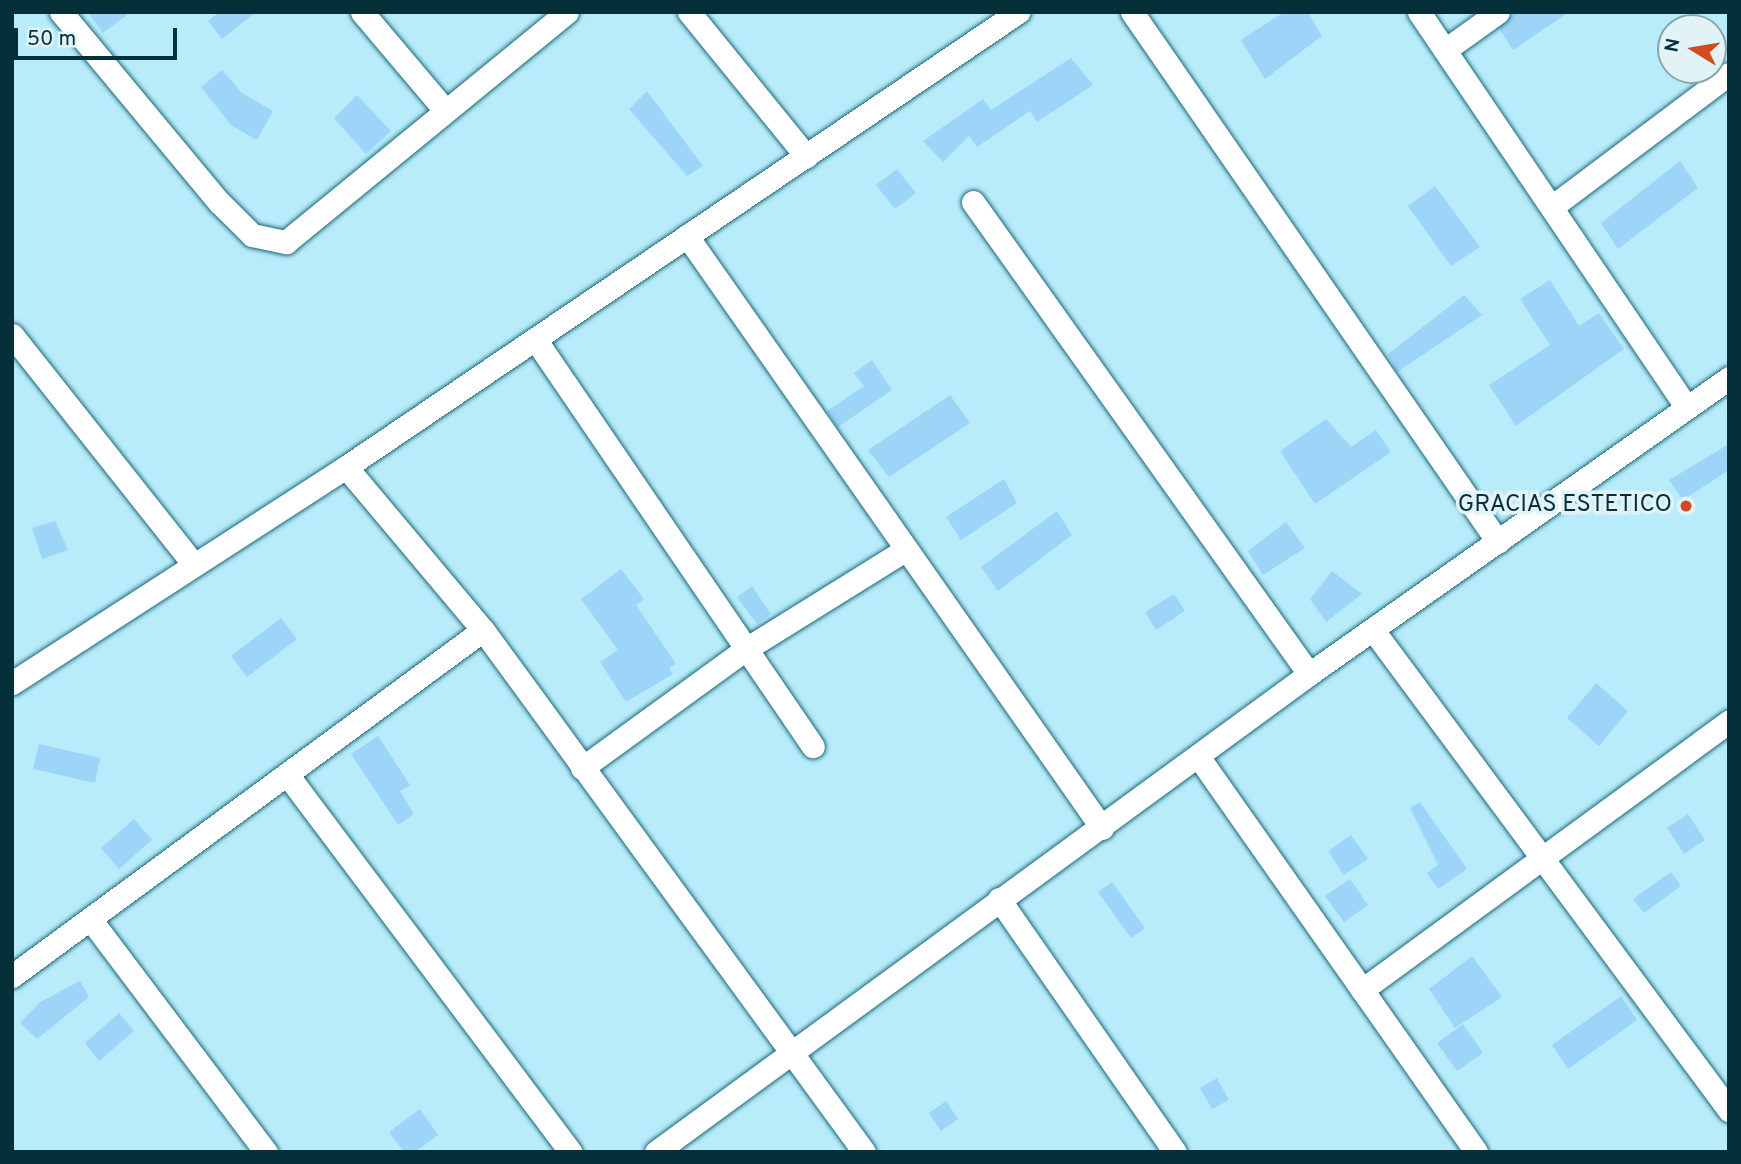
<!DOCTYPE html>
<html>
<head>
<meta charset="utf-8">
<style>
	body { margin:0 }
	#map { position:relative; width:1741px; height:1164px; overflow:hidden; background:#b8ecfb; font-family:Overpass,sans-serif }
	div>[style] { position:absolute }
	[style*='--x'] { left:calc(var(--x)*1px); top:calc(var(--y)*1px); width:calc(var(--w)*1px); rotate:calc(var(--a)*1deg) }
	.building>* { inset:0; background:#9dd5f8 }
	.roads { filter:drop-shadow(0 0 2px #1b6778) drop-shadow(0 0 2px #1b6778) }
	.minor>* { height:23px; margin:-11.5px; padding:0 11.5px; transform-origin:11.5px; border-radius:11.5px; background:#fff }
	.dots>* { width:19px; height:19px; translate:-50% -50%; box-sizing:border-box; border:4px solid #e2f3f8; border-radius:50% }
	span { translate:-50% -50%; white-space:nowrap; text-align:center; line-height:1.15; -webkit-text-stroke:7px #e2f3f8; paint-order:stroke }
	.poi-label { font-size:24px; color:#05303a }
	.right { translate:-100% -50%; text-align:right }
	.frame { position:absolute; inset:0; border:14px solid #05303a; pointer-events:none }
	.north { position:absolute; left:1657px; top:14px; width:70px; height:70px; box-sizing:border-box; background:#e2f3f8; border:2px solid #8aa5ac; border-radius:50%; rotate:281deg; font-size:19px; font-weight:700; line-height:28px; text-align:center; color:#05303a }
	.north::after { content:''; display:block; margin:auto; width:24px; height:32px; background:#d24a20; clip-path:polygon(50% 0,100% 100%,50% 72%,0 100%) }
	.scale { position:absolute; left:14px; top:28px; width:163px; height:32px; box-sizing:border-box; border:4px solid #05303a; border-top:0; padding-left:9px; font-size:21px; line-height:24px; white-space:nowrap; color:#05303a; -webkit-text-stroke:5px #e2f3f8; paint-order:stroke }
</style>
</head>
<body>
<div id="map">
	<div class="building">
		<i style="clip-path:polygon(88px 12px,131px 12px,103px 33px)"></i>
		<i style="clip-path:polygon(219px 12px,256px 12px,222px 39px,208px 21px)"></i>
		<i style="clip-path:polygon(1284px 12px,1308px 12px,1322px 36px,1265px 79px,1241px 40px)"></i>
		<i style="clip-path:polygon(1516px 12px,1569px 12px,1513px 50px,1499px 28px)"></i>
		<i style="clip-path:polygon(1071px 58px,1093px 85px,1037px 122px,1030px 111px,977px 147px,969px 136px,943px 162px,923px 141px,983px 99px,991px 110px)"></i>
		<i style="clip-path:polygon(222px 70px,242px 93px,273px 111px,257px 140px,231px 125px,201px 87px)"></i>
		<i style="clip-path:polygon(647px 91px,703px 166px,687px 176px,629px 109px)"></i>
		<i style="clip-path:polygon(357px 95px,391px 131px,366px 154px,334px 118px)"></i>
		<i style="clip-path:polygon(1680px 161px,1698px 188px,1618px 249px,1601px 223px)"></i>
		<i style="clip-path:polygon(897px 169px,916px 193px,895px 209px,876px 185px)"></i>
		<i style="clip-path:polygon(1435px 186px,1480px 247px,1451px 266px,1408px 206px)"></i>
		<i style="clip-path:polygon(1550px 280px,1579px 326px,1599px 313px,1624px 349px,1516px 426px,1489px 385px,1550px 345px,1520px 299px)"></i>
		<i style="clip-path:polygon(1464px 295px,1482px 315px,1397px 372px,1388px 354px)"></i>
		<i style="clip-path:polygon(872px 360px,892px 390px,838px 427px,827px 411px,864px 386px,854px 373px)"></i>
		<i style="clip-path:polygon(950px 395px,970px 423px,889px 477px,868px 450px)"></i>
		<i style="clip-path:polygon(1326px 419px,1351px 447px,1376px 430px,1391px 452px,1315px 504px,1280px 451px)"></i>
		<i style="clip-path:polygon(1729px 444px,1729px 470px,1683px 500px,1669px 480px)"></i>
		<i style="clip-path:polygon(1004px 479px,1017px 503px,961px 540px,946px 517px)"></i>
		<i style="clip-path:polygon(1057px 511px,1072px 535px,998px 591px,981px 567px)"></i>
		<i style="clip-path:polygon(55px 521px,68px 550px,42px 559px,32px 528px)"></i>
		<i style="clip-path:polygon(1286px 522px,1305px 548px,1263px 575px,1248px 551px)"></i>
		<i style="clip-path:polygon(621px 569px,644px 599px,636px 605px,676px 664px,669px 668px,673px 674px,626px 702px,600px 662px,618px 650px,581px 599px)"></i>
		<i style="clip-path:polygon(1332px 571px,1362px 594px,1326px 622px,1310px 599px)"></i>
		<i style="clip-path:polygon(752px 586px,771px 614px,757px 624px,737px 597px)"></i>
		<i style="clip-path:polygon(1174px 594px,1185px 611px,1156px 630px,1145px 612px)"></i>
		<i style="clip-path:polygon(281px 618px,297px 639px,247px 677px,231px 656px)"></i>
		<i style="clip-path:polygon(1596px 683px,1628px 711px,1599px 746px,1567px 718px)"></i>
		<i style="clip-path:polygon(378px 736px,410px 785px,400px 791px,414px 814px,398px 825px,351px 754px)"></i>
		<i style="clip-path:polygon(39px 744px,100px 758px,95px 783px,33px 769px)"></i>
		<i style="clip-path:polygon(1420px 802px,1467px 869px,1438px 889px,1427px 873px,1438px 865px,1410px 808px)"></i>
		<i style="clip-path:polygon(1688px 814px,1705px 840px,1684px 854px,1667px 828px)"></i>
		<i style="clip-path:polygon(134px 819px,152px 840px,119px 869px,101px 848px)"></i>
		<i style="clip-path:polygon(1351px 835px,1368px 859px,1344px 875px,1328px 851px)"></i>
		<i style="clip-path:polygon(1671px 872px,1681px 886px,1644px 913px,1633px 899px)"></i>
		<i style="clip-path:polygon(1350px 879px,1368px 905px,1344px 922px,1325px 896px)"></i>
		<i style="clip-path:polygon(1112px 882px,1145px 928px,1131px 938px,1098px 892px)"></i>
		<i style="clip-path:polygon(1472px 956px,1502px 997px,1455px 1028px,1429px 989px)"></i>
		<i style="clip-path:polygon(80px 981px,89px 997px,37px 1039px,20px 1023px,40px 1002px)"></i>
		<i style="clip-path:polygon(1621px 996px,1637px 1020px,1568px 1069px,1552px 1045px)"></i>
		<i style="clip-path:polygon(119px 1013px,134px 1031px,99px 1061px,85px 1043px)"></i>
		<i style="clip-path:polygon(1463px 1024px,1483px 1053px,1457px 1071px,1437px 1043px)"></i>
		<i style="clip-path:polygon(1217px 1078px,1229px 1100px,1212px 1109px,1200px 1088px)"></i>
		<i style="clip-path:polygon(946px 1101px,958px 1119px,941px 1131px,929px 1113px)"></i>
		<i style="clip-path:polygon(420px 1109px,438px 1135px,415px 1152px,404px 1152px,389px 1132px)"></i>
	</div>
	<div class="roads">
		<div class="minor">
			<i style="--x:61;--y:12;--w:247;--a:50.3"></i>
			<i style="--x:219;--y:202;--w:47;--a:45"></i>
			<i style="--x:252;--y:235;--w:35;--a:12"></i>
			<i style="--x:286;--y:242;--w:363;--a:-39.3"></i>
			<i style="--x:362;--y:12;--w:126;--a:49.8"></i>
			<i style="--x:689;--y:12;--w:186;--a:50.9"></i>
			<i style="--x:1132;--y:12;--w:644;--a:55.37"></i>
			<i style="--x:1419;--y:12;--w:477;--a:55.9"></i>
			<i style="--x:1445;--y:50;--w:65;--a:-35.6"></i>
			<i style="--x:973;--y:202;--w:579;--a:54.55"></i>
			<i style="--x:1553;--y:206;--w:220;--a:-36.9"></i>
			<i style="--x:687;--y:236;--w:723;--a:54.97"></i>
			<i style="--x:12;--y:335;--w:290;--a:51.6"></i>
			<i style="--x:535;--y:339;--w:493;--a:55.7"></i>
			<i style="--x:346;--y:467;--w:213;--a:50"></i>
			<i style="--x:483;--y:630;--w:646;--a:53.87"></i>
			<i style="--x:1373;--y:630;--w:598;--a:53.44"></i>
			<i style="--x:12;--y:683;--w:398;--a:-32.9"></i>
			<i style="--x:346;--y:467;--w:812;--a:-34.1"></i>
			<i style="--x:1200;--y:759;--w:480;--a:54.9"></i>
			<i style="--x:582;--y:768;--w:203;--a:-36"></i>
			<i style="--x:746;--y:649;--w:187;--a:-31.9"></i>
			<i style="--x:289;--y:777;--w:469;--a:53.1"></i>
			<i style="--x:999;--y:899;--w:308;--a:55.2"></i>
			<i style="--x:91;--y:920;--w:291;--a:53"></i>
			<i style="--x:12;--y:976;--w:584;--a:-36.3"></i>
			<i style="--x:1362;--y:990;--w:455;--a:-36.2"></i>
			<i style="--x:656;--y:1152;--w:809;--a:-36.2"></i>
			<i style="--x:1309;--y:674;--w:514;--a:-35.17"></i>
		</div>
	</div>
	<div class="dots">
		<i style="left:1686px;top:506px;background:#d24a20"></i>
	</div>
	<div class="poi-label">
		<span class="right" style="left:1672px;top:506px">GRACIAS ESTETICO</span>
	</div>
	<div class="frame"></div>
	<div class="north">N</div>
	<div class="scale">50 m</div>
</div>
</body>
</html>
